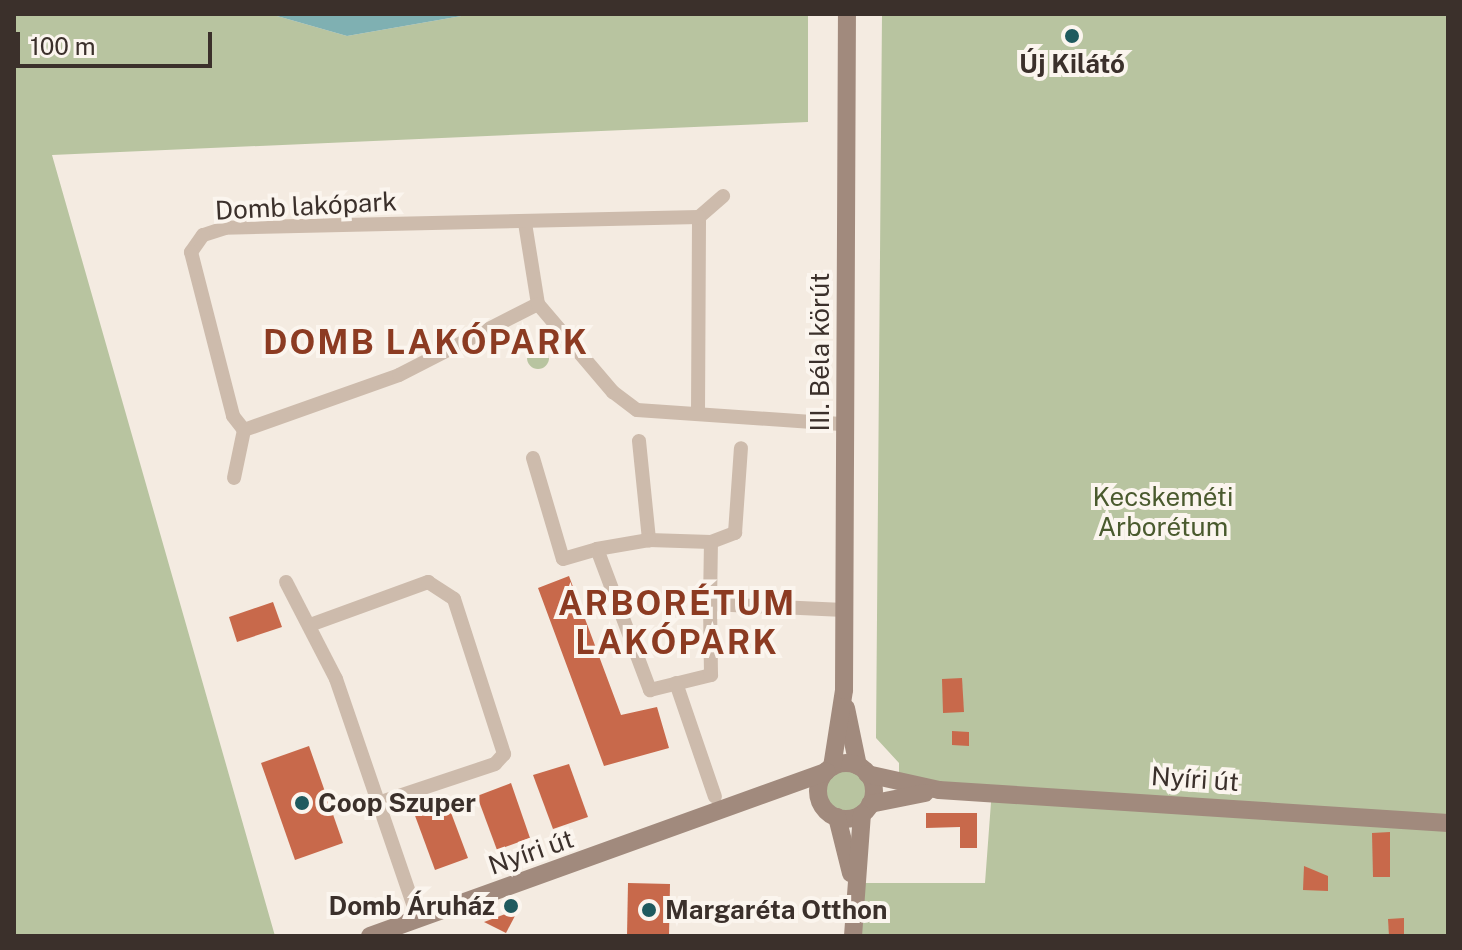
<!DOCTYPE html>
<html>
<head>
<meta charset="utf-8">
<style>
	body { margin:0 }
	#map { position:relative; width:1462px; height:950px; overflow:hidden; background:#f4ebe1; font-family:"Public Sans",sans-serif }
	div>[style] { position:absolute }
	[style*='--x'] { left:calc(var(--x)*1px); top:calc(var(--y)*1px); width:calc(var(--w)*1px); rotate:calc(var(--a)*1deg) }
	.green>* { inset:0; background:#b8c4a0 }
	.round { border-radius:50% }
	.water>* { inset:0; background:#7fb0b2 }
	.building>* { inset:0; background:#c8694b }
	.street>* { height:14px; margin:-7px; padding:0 7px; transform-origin:7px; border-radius:7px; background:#cdbbac }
	.secondary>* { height:18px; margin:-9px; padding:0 9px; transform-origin:9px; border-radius:9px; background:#a18a7d }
	.secondary>.ring { margin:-9px; padding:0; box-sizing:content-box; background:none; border:18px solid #a18a7d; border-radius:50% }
	.dots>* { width:22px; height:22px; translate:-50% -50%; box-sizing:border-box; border:4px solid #fbf5ee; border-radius:50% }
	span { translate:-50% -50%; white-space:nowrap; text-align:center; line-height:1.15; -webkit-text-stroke:8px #fbf5ee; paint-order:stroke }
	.poi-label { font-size:26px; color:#3b302b; font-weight:700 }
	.left { translate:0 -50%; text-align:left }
	.right { translate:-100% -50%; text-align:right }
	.street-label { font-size:26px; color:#3b302b }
	.park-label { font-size:26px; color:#4a5a2e }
	.district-label { font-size:34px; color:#8c3b22; font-weight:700; letter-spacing:2px }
	.frame { position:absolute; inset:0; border:16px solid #3b302b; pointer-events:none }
	.scale { position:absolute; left:16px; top:32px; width:196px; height:36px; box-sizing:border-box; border:4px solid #3b302b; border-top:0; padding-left:10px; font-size:24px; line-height:28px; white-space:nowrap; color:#3b302b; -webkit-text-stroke:6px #fbf5ee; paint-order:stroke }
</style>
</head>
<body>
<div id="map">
	<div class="green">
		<i style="clip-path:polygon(14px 14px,270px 14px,347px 36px,473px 14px,808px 14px,808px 122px,52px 155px,275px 936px,14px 936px)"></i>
		<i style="clip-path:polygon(882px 14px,1448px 14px,1448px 936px,853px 936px,853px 883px,985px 883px,992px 789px,899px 779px,899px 763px,876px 738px)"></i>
		<i class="round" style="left:527px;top:347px;width:22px;height:22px"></i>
		<i class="round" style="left:825px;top:770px;width:42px;height:42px"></i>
	</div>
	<div class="water">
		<i style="clip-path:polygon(270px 14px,473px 14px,347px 36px)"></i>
	</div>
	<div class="building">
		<i style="clip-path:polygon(1068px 28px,1081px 32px,1076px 45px,1063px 40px)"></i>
		<i style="clip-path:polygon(569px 576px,621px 715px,657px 707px,669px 748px,604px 766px,538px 588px)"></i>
		<i style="clip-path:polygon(273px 602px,282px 627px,237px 642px,229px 617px)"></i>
		<i style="clip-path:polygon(962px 678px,964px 712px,943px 713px,942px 679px)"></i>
		<i style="clip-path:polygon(952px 731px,969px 732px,969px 746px,952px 745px)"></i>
		<i style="clip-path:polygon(309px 746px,343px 843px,295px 860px,261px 763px)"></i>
		<i style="clip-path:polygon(569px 764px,588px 817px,553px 829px,533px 775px)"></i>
		<i style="clip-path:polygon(511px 783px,530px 838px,497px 850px,477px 796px)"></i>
		<i style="clip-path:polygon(447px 802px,468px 858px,435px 870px,414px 813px)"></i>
		<i style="clip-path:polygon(926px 813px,977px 813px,977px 848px,960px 848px,960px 827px,926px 828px)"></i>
		<i style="clip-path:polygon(1390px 832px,1390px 877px,1373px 877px,1372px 833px)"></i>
		<i style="clip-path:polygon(1304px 866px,1328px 876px,1328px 891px,1303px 890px)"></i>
		<i style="clip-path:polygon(628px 883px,670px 884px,669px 936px,627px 936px)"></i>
		<i style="clip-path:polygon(518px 910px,506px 933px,484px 922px,508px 913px)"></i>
		<i style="clip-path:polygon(1404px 918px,1404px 936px,1389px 936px,1388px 919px)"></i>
	</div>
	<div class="street">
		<i style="--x:699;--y:217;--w:32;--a:-41"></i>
		<i style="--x:525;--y:223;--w:82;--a:80.9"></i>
		<i style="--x:698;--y:413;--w:196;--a:-89.7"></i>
		<i style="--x:699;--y:217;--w:474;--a:178.7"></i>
		<i style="--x:225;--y:228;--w:23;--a:162"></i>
		<i style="--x:203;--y:235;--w:21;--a:125"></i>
		<i style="--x:191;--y:252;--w:169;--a:75.6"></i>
		<i style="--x:233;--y:416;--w:18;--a:52"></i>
		<i style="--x:244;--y:430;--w:164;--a:-19.5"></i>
		<i style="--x:399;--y:375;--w:156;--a:-27.1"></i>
		<i style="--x:538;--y:304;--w:116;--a:49.6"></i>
		<i style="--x:613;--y:392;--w:30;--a:37"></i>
		<i style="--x:637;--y:410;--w:208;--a:3.9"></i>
		<i style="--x:639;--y:441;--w:100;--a:84.2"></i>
		<i style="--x:533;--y:458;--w:105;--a:73.5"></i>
		<i style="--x:563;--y:559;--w:35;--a:-16"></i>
		<i style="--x:234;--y:478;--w:49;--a:-78.2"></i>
		<i style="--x:711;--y:542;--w:26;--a:-21"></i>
		<i style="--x:735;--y:533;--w:85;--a:-86"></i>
		<i style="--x:286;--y:582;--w:109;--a:62.7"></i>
		<i style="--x:336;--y:679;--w:254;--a:71.1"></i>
		<i style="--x:710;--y:604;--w:62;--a:-89.1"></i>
		<i style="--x:711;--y:542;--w:62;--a:-178.2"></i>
		<i style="--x:649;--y:540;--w:53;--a:170.2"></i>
		<i style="--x:597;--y:549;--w:151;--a:69.4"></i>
		<i style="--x:650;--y:690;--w:63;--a:-13.8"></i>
		<i style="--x:711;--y:675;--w:71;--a:-90.8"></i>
		<i style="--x:710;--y:604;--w:134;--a:2.6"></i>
		<i style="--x:310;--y:625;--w:126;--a:-20"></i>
		<i style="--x:428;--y:582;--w:31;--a:33"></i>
		<i style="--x:454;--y:599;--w:163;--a:72.1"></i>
		<i style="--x:504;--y:754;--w:13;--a:132"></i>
		<i style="--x:495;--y:764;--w:123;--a:161.6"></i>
		<i style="--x:676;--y:683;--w:120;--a:71.1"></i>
	</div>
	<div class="secondary">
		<i style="--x:846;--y:708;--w:59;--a:78.3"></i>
		<i class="ring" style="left:818px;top:763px;width:38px;height:38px"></i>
		<i style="--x:832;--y:767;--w:78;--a:-81.1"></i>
		<i style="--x:844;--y:690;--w:676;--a:-89.75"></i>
		<i style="--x:867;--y:774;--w:74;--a:12.5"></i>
		<i style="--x:939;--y:790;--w:510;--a:3.71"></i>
		<i style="--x:870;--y:804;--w:56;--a:-11.3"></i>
		<i style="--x:837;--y:817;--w:58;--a:76"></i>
		<i style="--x:370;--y:936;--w:485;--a:-19.8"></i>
		<i style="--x:853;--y:936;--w:122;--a:-85.8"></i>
	</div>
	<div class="dots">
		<i style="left:1072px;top:36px;background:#1f5a5e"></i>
		<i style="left:302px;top:803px;background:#1f5a5e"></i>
		<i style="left:511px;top:906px;background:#1f5a5e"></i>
		<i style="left:649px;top:910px;background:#1f5a5e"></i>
	</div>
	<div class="poi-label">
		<span style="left:1072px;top:64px">Új Kilátó</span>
		<span class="left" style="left:318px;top:803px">Coop Szuper</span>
		<span class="right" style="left:495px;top:906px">Domb Áruház</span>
		<span class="left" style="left:665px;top:910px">Margaréta Otthon</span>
	</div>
	<div class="street-label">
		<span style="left:306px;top:206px;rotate:-3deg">Domb lakópark</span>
		<span style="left:820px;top:352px;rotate:-90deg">III. Béla körút</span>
		<span style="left:1195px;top:779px;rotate:4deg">Nyíri út</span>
		<span style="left:531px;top:852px;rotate:-19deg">Nyíri út</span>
	</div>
	<div class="park-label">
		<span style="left:1163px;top:512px">Kecskeméti<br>Arborétum</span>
	</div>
	<div class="district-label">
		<span style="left:426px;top:343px">DOMB LAKÓPARK</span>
		<span style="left:677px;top:623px">ARBORÉTUM<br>LAKÓPARK</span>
	</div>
	<div class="frame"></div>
	<div class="scale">100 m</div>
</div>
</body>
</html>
